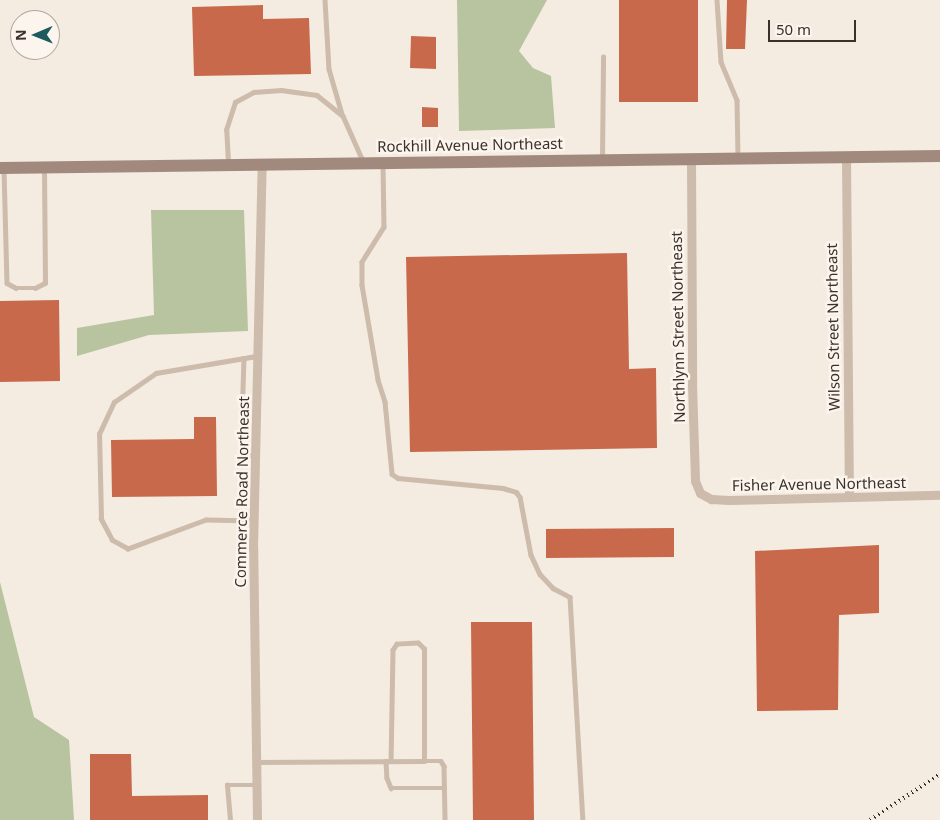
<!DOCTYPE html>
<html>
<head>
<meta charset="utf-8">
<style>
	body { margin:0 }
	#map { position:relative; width:940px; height:820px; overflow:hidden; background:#f4ebe1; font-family:"Noto Sans",sans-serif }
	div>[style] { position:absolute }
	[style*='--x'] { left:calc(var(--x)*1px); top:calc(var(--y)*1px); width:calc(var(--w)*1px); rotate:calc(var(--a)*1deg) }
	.green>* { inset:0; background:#b8c4a0 }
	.building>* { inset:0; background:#c8694b }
	.lane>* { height:4.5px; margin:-2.25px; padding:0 2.25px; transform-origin:2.25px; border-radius:2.25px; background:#cdbbac }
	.street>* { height:9px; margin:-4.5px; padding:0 4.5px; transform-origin:4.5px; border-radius:4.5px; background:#cdbbac }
	.secondary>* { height:12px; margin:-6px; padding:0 6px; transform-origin:6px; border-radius:6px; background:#a18a7d }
	.rail>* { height:4px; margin-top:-2px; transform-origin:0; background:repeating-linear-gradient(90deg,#3b302b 0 1px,transparent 0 5px) }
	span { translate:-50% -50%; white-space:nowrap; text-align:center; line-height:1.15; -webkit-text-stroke:5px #fbf5ee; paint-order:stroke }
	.street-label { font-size:15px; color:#3b302b }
	.north { position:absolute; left:10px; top:10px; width:50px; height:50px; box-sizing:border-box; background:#fbf5ee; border:1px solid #aea6a0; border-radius:50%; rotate:269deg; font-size:14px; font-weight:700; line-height:20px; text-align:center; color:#3b302b }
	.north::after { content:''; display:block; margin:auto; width:18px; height:22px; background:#1f5a5e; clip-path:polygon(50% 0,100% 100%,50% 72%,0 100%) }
	.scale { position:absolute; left:768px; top:20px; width:88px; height:22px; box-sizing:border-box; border:2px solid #3b302b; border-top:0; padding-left:6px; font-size:15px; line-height:18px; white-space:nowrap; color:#3b302b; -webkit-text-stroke:4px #fbf5ee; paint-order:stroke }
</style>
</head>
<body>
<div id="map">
	<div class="green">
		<i style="clip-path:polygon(457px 0,547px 0,519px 51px,533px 68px,551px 76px,555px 128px,459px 131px)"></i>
		<i style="clip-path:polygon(151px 210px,244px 210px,248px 331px,149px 335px,77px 356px,77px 328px,154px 315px)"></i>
		<i style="clip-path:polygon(0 582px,34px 717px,69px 740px,74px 820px,0 820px)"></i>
	</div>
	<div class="building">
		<i style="clip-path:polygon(619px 0,698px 0,698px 102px,619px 102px)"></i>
		<i style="clip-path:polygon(727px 0,747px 0,745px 49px,726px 49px)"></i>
		<i style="clip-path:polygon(263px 5px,263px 19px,309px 18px,311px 74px,194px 76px,192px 7px)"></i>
		<i style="clip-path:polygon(411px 36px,436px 37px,436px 69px,410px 68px)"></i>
		<i style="clip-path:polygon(422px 107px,438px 108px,438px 127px,422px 127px)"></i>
		<i style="clip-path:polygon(627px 253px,629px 369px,656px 368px,657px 448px,410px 452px,406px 257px)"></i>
		<i style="clip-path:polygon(59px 300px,60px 381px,0 382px,0 301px)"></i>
		<i style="clip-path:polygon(194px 417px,216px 417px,217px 496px,112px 497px,111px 440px,194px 439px)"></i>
		<i style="clip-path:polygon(674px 528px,674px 557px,546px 558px,546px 529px)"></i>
		<i style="clip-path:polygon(879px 545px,879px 613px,839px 615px,838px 710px,757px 711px,755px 551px)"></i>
		<i style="clip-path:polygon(471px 622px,532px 622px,534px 820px,473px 820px)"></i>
		<i style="clip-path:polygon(90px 754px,131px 754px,132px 796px,208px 795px,208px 820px,90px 820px)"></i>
	</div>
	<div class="lane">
		<i style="--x:325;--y:0;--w:69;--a:86.7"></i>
		<i style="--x:329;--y:69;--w:47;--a:73.9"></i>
		<i style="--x:717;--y:0;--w:62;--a:86.3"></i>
		<i style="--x:721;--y:62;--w:41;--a:67.2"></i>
		<i style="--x:737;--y:100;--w:57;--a:89"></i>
		<i style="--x:602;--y:159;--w:102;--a:-89.4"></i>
		<i style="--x:228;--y:163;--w:33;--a:-93"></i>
		<i style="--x:226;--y:130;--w:29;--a:-72"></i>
		<i style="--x:235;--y:102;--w:21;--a:-28"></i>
		<i style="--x:254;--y:92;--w:27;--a:-4"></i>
		<i style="--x:281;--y:90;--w:36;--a:8"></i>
		<i style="--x:317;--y:95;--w:33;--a:39"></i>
		<i style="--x:343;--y:116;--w:49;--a:66"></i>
		<i style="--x:383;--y:164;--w:63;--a:89.1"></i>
		<i style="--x:384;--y:227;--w:41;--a:122.2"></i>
		<i style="--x:362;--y:262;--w:23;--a:90"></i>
		<i style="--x:362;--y:285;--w:96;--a:80.4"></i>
		<i style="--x:378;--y:380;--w:23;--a:72"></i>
		<i style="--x:385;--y:402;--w:72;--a:84.4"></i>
		<i style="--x:392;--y:474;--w:7;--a:34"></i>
		<i style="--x:398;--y:478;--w:105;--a:5.4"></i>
		<i style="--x:503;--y:488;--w:14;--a:17"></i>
		<i style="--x:516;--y:492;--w:6;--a:51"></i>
		<i style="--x:520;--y:497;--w:59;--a:79.3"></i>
		<i style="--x:531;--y:555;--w:21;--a:65"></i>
		<i style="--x:540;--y:574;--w:19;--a:47"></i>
		<i style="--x:553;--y:588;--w:19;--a:28"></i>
		<i style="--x:570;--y:597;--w:223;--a:86.7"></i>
		<i style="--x:4;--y:169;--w:114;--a:88.5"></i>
		<i style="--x:7;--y:283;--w:10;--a:29"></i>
		<i style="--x:16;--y:288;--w:19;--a:0"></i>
		<i style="--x:35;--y:288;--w:11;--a:-27"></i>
		<i style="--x:45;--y:283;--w:115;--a:-90.5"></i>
		<i style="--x:244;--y:358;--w:96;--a:91.8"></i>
		<i style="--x:241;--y:454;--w:14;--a:8"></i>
		<i style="--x:254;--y:521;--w:48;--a:-178.8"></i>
		<i style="--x:206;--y:520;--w:83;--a:159.6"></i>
		<i style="--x:128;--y:549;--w:18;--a:-151"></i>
		<i style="--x:112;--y:540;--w:24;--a:-118"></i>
		<i style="--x:101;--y:519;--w:85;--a:-91.3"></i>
		<i style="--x:99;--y:434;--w:35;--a:-65"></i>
		<i style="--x:114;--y:402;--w:51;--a:-34.6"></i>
		<i style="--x:156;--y:373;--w:102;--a:-9.6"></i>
		<i style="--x:386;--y:761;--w:17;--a:87"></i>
		<i style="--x:387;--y:778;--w:11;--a:68"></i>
		<i style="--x:391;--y:788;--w:54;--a:0"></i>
		<i style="--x:424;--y:761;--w:17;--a:0"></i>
		<i style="--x:441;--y:761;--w:6;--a:59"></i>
		<i style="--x:444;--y:766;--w:54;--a:88.9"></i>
		<i style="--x:257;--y:762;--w:167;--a:-0.3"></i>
		<i style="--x:424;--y:761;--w:112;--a:-90"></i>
		<i style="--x:424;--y:649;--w:8;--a:-135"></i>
		<i style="--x:418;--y:643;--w:21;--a:177"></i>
		<i style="--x:397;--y:644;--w:7;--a:124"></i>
		<i style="--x:393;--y:650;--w:111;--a:91"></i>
		<i style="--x:230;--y:820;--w:35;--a:-95"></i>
		<i style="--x:227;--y:785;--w:30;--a:0"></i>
	</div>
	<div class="street">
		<i style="--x:846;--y:157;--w:339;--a:89.5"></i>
		<i style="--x:691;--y:159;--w:225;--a:89.7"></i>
		<i style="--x:692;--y:384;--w:97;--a:88.2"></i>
		<i style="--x:695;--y:481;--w:13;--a:67"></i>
		<i style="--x:700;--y:493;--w:13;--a:29"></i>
		<i style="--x:711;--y:499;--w:18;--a:3"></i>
		<i style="--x:729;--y:500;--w:211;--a:-1.4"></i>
		<i style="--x:257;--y:820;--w:272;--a:-90.8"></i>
		<i style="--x:253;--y:548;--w:385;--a:-88.7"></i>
	</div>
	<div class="secondary">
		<i style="--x:0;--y:168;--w:940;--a:-0.73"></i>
	</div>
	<div class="rail">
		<i style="--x:870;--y:820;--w:84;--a:-33.3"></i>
	</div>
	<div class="street-label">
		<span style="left:470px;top:145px;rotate:-1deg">Rockhill Avenue Northeast</span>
		<span style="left:678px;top:327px;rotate:-91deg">Northlynn Street Northeast</span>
		<span style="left:833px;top:327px;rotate:-91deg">Wilson Street Northeast</span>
		<span style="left:819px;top:484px;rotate:-1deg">Fisher Avenue Northeast</span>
		<span style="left:242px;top:492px;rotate:-89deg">Commerce Road Northeast</span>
	</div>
	<div class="north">N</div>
	<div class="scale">50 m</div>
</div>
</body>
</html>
